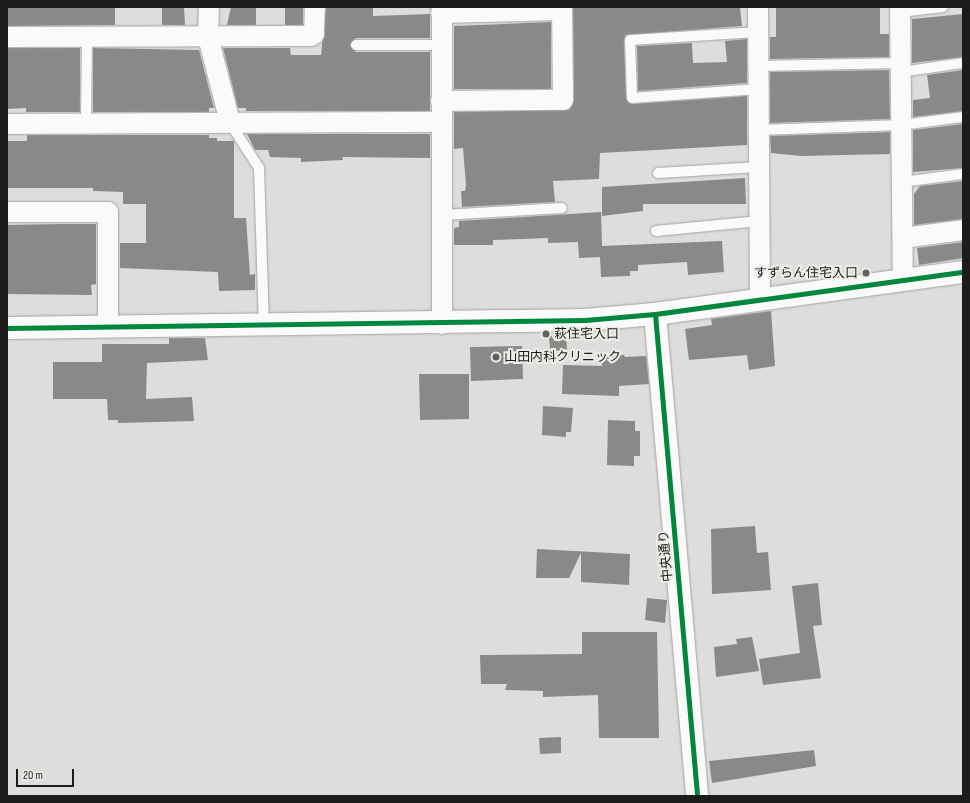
<!DOCTYPE html>
<html>
<head>
<meta charset="utf-8">
<style>
	body { margin:0 }
	#map { position:relative; width:970px; height:803px; overflow:hidden; background:#dedddc; font-family:"Sofia Sans Condensed","Noto Sans JP",sans-serif }
	div>[style] { position:absolute }
	[style*='--x'] { left:calc(var(--x)*1px); top:calc(var(--y)*1px); width:calc(var(--w)*1px); rotate:calc(var(--a)*1deg) }
	.building>* { inset:0; background:#898988 }
	.roads { filter:drop-shadow(0 0 1px #a4a3a2) drop-shadow(0 0 1px #a4a3a2) }
	.lane>* { height:10px; margin:-5px; padding:0 5px; transform-origin:5px; border-radius:5px; background:#fafafa }
	.street>* { height:20px; margin:-10px; padding:0 10px; transform-origin:10px; border-radius:10px; background:#fafafa }
	.secondary>* { height:22px; margin:-11px; padding:0 11px; transform-origin:11px; border-radius:11px; background:#fafafa }
	.cycleway>* { height:5px; margin:-2.5px; padding:0 2.5px; transform-origin:2.5px; border-radius:2.5px; background:#00873e }
	.dots>* { width:11px; height:11px; translate:-50% -50%; box-sizing:border-box; border:2px solid #ecece8; border-radius:50% }
	span { translate:-50% -50%; white-space:nowrap; text-align:center; line-height:1.15; -webkit-text-stroke:4px #ecece8; paint-order:stroke }
	.poi-label { font-size:13px; color:#1c1c1b }
	.right { translate:-100% -50%; text-align:right }
	.left { translate:0 -50%; text-align:left }
	.street-label { font-size:13px; color:#1c1c1b }
	.frame { position:absolute; inset:0; border:8px solid #1c1c1b; pointer-events:none }
	.scale { position:absolute; left:16px; top:769px; width:58px; height:18px; box-sizing:border-box; border:2px solid #1c1c1b; border-top:0; padding-left:5px; font-size:12px; line-height:14px; white-space:nowrap; color:#1c1c1b; -webkit-text-stroke:3px #ecece8; paint-order:stroke }
</style>
</head>
<body>
<div id="map">
	<div class="building">
		<i style="clip-path:polygon(7px 7px,115px 7px,115px 25px,7px 26px)"></i>
		<i style="clip-path:polygon(162px 7px,184px 7px,185px 25px,162px 25px)"></i>
		<i style="clip-path:polygon(231px 7px,256px 7px,256px 25px,227px 25px)"></i>
		<i style="clip-path:polygon(285px 7px,303px 7px,303px 25px,285px 25px)"></i>
		<i style="clip-path:polygon(326px 7px,373px 7px,373px 16px,430px 14px,430px 38px,356px 38px,350px 45px,356px 52px,430px 52px,430px 111px,246px 111px,246px 108px,238px 108px,223px 48px,290px 48px,291px 55px,321px 55px)"></i>
		<i style="clip-path:polygon(573px 7px,740px 7px,742px 26px,626px 35px,624px 40px,626px 98px,632px 104px,747px 96px,747px 145px,600px 153px,599px 179px,553px 181px,555px 202px,462px 207px,461px 191px,465px 191px,466px 185px,463px 148px,454px 149px,454px 112px,569px 110px,574px 100px)"></i>
		<i style="clip-path:polygon(776px 7px,880px 8px,880px 34px,889px 34px,889px 57px,770px 59px,770px 37px,776px 37px)"></i>
		<i style="clip-path:polygon(963px 14px,963px 57px,912px 63px,912px 19px)"></i>
		<i style="clip-path:polygon(551px 22px,551px 89px,454px 89px,454px 26px)"></i>
		<i style="clip-path:polygon(747px 39px,747px 83px,638px 91px,637px 46px,692px 43px,693px 63px,727px 62px,725px 41px)"></i>
		<i style="clip-path:polygon(7px 48px,80px 48px,80px 112px,26px 112px,26px 108px,7px 109px)"></i>
		<i style="clip-path:polygon(93px 48px,199px 50px,214px 108px,209px 108px,209px 112px,93px 112px)"></i>
		<i style="clip-path:polygon(889px 70px,890px 119px,770px 123px,770px 72px)"></i>
		<i style="clip-path:polygon(963px 70px,963px 111px,913px 117px,913px 100px,930px 98px,927px 75px)"></i>
		<i style="clip-path:polygon(963px 124px,963px 168px,913px 172px,913px 130px)"></i>
		<i style="clip-path:polygon(890px 132px,890px 154px,801px 156px,771px 153px,770px 136px)"></i>
		<i style="clip-path:polygon(247px 134px,430px 134px,430px 158px,342px 157px,343px 160px,301px 162px,301px 158px,270px 157px,268px 150px,255px 150px)"></i>
		<i style="clip-path:polygon(27px 135px,209px 135px,209px 138px,217px 138px,217px 141px,234px 141px,234px 218px,246px 218px,250px 275px,255px 274px,255px 290px,219px 291px,218px 272px,120px 268px,120px 243px,146px 243px,146px 204px,123px 204px,123px 192px,93px 191px,93px 188px,7px 188px,7px 141px,27px 141px)"></i>
		<i style="clip-path:polygon(745px 178px,746px 204px,643px 204px,643px 211px,602px 216px,602px 187px)"></i>
		<i style="clip-path:polygon(963px 181px,963px 219px,914px 225px,914px 194px,920px 186px)"></i>
		<i style="clip-path:polygon(601px 212px,602px 246px,722px 241px,724px 272px,688px 275px,687px 262px,638px 265px,638px 271px,630px 271px,630px 276px,601px 277px,600px 257px,579px 258px,578px 242px,548px 243px,548px 238px,493px 240px,493px 245px,454px 245px,454px 228px,459px 227px,459px 221px)"></i>
		<i style="clip-path:polygon(60px 224px,96px 224px,96px 284px,91px 285px,92px 295px,7px 294px,7px 225px)"></i>
		<i style="clip-path:polygon(963px 242px,963px 258px,919px 265px,917px 248px)"></i>
		<i style="clip-path:polygon(771px 311px,775px 366px,749px 370px,747px 355px,689px 360px,685px 329px,712px 325px,711px 319px)"></i>
		<i style="clip-path:polygon(566px 335px,567px 350px,550px 351px,549px 336px)"></i>
		<i style="clip-path:polygon(169px 338px,205px 338px,208px 360px,147px 363px,146px 399px,192px 397px,194px 421px,118px 423px,118px 420px,108px 420px,107px 399px,53px 399px,53px 362px,102px 362px,102px 344px,169px 344px)"></i>
		<i style="clip-path:polygon(522px 346px,523px 379px,471px 381px,470px 347px)"></i>
		<i style="clip-path:polygon(624px 355px,625px 357px,646px 356px,649px 384px,619px 386px,619px 396px,562px 394px,563px 365px,602px 366px,602px 356px)"></i>
		<i style="clip-path:polygon(419px 374px,469px 374px,469px 419px,420px 420px)"></i>
		<i style="clip-path:polygon(543px 406px,573px 408px,571px 432px,566px 432px,566px 437px,542px 435px)"></i>
		<i style="clip-path:polygon(608px 420px,635px 421px,635px 431px,640px 431px,640px 456px,634px 456px,634px 466px,607px 465px)"></i>
		<i style="clip-path:polygon(755px 526px,757px 553px,768px 552px,771px 590px,712px 594px,711px 529px)"></i>
		<i style="clip-path:polygon(537px 549px,630px 554px,629px 585px,581px 582px,581px 553px,569px 578px,536px 578px)"></i>
		<i style="clip-path:polygon(818px 583px,822px 625px,813px 626px,821px 678px,763px 685px,759px 659px,800px 653px,792px 586px)"></i>
		<i style="clip-path:polygon(647px 598px,667px 600px,665px 623px,645px 620px)"></i>
		<i style="clip-path:polygon(582px 632px,657px 632px,659px 738px,599px 738px,598px 695px,543px 697px,543px 691px,505px 690px,507px 684px,481px 684px,480px 655px,582px 654px)"></i>
		<i style="clip-path:polygon(752px 637px,759px 671px,716px 677px,714px 647px,737px 644px,736px 639px)"></i>
		<i style="clip-path:polygon(561px 737px,561px 753px,540px 754px,539px 738px)"></i>
		<i style="clip-path:polygon(814px 750px,816px 766px,712px 783px,709px 761px)"></i>
	</div>
	<div class="roads">
		<div class="lane">
			<i style="--x:900;--y:12;--w:43;--a:-6.6"></i>
			<i style="--x:758;--y:32;--w:128;--a:176.4"></i>
			<i style="--x:630;--y:40;--w:58;--a:88"></i>
			<i style="--x:632;--y:98;--w:127;--a:-4.1"></i>
			<i style="--x:356;--y:45;--w:85;--a:0"></i>
			<i style="--x:758;--y:66;--w:143;--a:-1.2"></i>
			<i style="--x:901;--y:72;--w:63;--a:-8.3"></i>
			<i style="--x:86;--y:122;--w:85;--a:-89.3"></i>
			<i style="--x:230;--y:123;--w:54;--a:57.2"></i>
			<i style="--x:259;--y:168;--w:156;--a:88.2"></i>
			<i style="--x:759;--y:130;--w:142;--a:-2"></i>
			<i style="--x:901;--y:125;--w:63;--a:-7.4"></i>
			<i style="--x:658;--y:173;--w:101;--a:-3.4"></i>
			<i style="--x:902;--y:182;--w:62;--a:-7.5"></i>
			<i style="--x:443;--y:215;--w:119;--a:-3.4"></i>
			<i style="--x:656;--y:231;--w:104;--a:-5.5"></i>
		</div>
		<div class="street">
			<i style="--x:209;--y:7;--w:30;--a:92"></i>
			<i style="--x:208;--y:37;--w:88;--a:75.5"></i>
			<i style="--x:442;--y:7;--w:317;--a:90"></i>
			<i style="--x:758;--y:7;--w:291;--a:89.6"></i>
			<i style="--x:900;--y:7;--w:273;--a:89.4"></i>
			<i style="--x:7;--y:37;--w:304;--a:-0.2"></i>
			<i style="--x:311;--y:36;--w:4;--a:-34"></i>
			<i style="--x:314;--y:34;--w:27;--a:-88"></i>
			<i style="--x:441;--y:101;--w:122;--a:-0.5"></i>
			<i style="--x:563;--y:100;--w:90;--a:-90.6"></i>
			<i style="--x:562;--y:10;--w:121;--a:178.6"></i>
			<i style="--x:7;--y:124;--w:434;--a:-0.3"></i>
			<i style="--x:7;--y:212;--w:101;--a:0"></i>
			<i style="--x:108;--y:212;--w:114;--a:90"></i>
			<i style="--x:903;--y:238;--w:61;--a:-7.6"></i>
		</div>
		<div class="secondary">
			<i style="--x:655;--y:314;--w:484;--a:85"></i>
			<i style="--x:7;--y:328;--w:578;--a:-0.79"></i>
			<i style="--x:585;--y:320;--w:70;--a:-4.9"></i>
			<i style="--x:655;--y:314;--w:311;--a:-7.8"></i>
		</div>
	</div>
	<div class="cycleway">
		<i style="--x:655;--y:314;--w:484;--a:85"></i>
		<i style="--x:7;--y:328;--w:578;--a:-0.79"></i>
		<i style="--x:585;--y:320;--w:70;--a:-4.9"></i>
		<i style="--x:655;--y:314;--w:311;--a:-7.8"></i>
	</div>
	<div class="dots">
		<i style="left:866px;top:273px;background:#60605f"></i>
		<i style="left:546px;top:334px;background:#60605f"></i>
		<i style="left:496px;top:357px;background:#60605f"></i>
	</div>
	<div class="poi-label">
		<span class="right" style="left:858px;top:273px">すずらん住宅入口</span>
		<span class="left" style="left:554px;top:334px">萩住宅入口</span>
		<span class="left" style="left:504px;top:357px">山田内科クリニック</span>
	</div>
	<div class="street-label">
		<span style="left:666px;top:556px;rotate:-95deg">中央通り</span>
	</div>
	<div class="frame"></div>
	<div class="scale">20 m</div>
</div>
</body>
</html>
